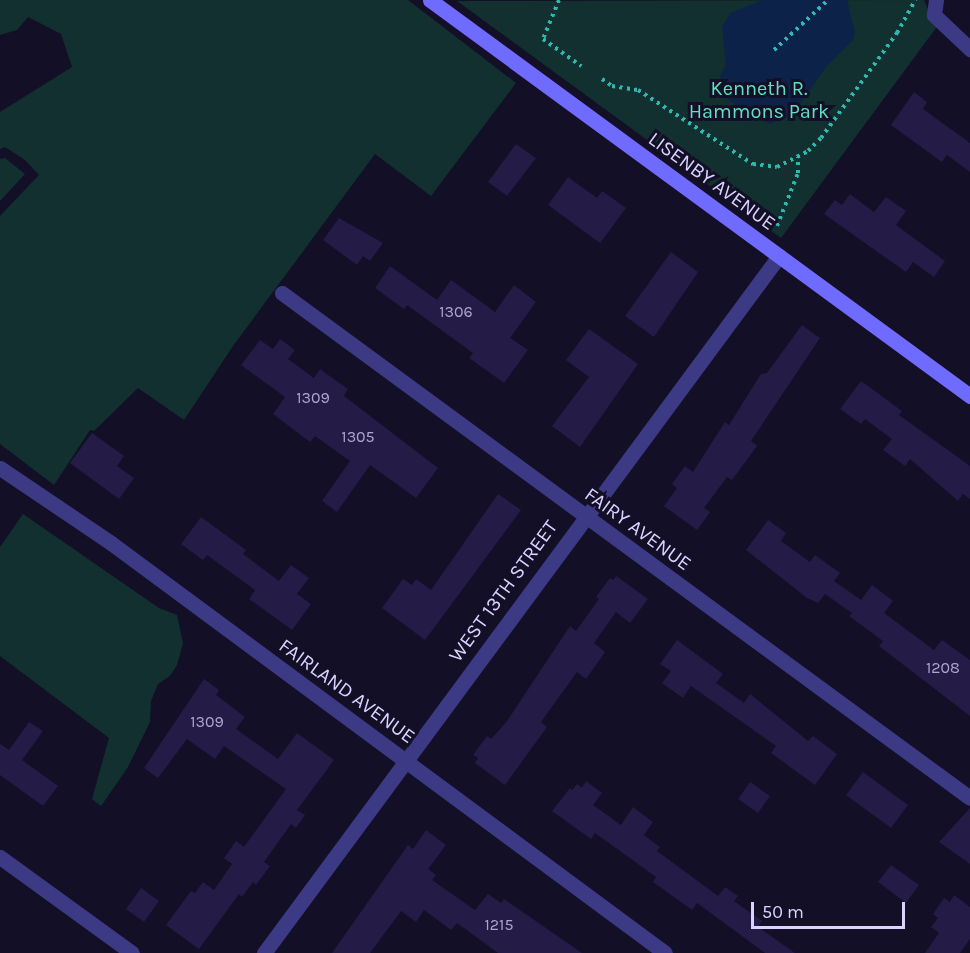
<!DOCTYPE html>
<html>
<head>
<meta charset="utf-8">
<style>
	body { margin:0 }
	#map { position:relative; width:970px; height:953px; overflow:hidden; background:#130f26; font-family:Karla,sans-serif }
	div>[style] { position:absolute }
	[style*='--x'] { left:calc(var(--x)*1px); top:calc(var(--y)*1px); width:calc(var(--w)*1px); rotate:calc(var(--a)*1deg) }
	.green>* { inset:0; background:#12302f }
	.water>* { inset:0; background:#0c2248 }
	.building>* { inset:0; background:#241b47 }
	.path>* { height:4px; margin-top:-2px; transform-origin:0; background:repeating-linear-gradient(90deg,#2fb8b0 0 3px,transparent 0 7.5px) }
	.street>* { height:15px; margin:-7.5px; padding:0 7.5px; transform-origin:7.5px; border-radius:7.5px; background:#3d3a85 }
	.secondary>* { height:15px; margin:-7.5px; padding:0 7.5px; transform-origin:7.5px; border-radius:7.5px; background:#6f6bff }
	span { translate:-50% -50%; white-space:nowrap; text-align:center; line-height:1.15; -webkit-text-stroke:6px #130f26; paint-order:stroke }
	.number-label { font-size:16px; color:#aca6d1 }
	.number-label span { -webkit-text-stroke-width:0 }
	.park-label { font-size:20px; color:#5fe0c0 }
	.street-label { font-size:20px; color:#d9d4ff }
	.scale { position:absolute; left:751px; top:902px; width:154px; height:27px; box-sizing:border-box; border:3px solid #d9d4ff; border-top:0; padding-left:8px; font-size:18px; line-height:21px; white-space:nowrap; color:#d9d4ff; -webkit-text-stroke:4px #130f26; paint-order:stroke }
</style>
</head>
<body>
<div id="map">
	<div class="green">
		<i style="clip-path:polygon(0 0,408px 0,516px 83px,431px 196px,375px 154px,233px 346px,184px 420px,138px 388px,94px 431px,90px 430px,54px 485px,0 444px,0 216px,39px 175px,25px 160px,5px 147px,0 149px,0 112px,72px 67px,61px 34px,28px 17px,17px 30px,0 35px)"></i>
		<i style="clip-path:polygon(924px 0,936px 28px,781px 238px,457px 1px)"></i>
		<i style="clip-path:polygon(5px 158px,25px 174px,0 201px,0 159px)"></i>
		<i style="clip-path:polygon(23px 514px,159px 608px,177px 615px,183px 643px,177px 665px,170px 676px,158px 684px,151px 701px,150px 722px,128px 767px,101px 806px,92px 799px,109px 738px,0 656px,0 547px)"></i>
	</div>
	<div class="water">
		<i style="clip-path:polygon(763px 0,847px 0,855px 33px,853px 40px,827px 66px,792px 115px,770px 124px,749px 115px,725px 97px,720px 76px,726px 64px,722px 27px,730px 13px)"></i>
	</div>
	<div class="building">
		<i style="clip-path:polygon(914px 92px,927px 102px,923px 109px,970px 143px,970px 172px,947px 155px,942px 162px,891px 125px)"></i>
		<i style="clip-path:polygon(516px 144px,536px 158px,507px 196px,488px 182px)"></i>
		<i style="clip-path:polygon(568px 177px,597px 198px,602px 191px,626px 208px,600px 243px,548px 205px)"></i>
		<i style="clip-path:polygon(850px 194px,874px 212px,886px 197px,906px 211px,896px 225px,945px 261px,934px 277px,913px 262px,906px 272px,824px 214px,835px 200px,842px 205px)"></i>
		<i style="clip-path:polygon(339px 218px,383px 243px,370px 261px,363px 256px,357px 265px,323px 240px)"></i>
		<i style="clip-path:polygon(671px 252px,698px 272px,654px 337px,625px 316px)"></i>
		<i style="clip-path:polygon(390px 266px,437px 300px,451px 280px,495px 312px,514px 285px,536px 302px,510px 338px,528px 350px,504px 383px,469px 358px,473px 353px,407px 305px,404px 309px,375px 288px)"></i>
		<i style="clip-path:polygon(802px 325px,820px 338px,751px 441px,757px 446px,732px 480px,727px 477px,704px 508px,710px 512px,697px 530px,664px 506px,677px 488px,672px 484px,685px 466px,693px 472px,725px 422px,729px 425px,761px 374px,767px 373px)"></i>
		<i style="clip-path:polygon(589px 329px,638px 364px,580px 447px,552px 426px,589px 377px,566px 360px)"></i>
		<i style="clip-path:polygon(280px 339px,295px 350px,288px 359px,314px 378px,320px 369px,348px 389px,344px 396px,438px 468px,416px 498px,370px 465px,337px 512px,322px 501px,350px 461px,315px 436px,310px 442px,273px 414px,285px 397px,241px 365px,260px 340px,273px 349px)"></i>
		<i style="clip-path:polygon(861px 381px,902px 411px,899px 415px,970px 466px,970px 499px,963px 494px,958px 501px,910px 459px,905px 466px,883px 450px,892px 439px,865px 419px,861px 424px,840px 409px)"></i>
		<i style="clip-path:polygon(92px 433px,124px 456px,117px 466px,134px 478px,119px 499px,70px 463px)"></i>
		<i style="clip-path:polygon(498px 494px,521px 510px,425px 640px,382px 608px,403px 579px,412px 585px,416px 579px,431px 590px)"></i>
		<i style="clip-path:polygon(201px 517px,246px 550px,243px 554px,279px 581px,291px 565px,309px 578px,297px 594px,311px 604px,292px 630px,249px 599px,255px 590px,207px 555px,203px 560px,181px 544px)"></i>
		<i style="clip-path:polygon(768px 520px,786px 533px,781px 541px,810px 562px,815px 555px,840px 573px,834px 581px,861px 600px,872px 585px,893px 601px,884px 613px,934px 650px,942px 640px,970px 660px,970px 716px,879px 646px,883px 641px,849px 616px,852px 613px,825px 594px,818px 603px,807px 598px,746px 550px)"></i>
		<i style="clip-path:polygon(616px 576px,648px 599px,630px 623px,616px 612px,594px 643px,605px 652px,586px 679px,577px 672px,541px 722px,547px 727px,505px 785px,475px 763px,478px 758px,473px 755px,487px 736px,491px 739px,507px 721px,570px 626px,576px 631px,599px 599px,596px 597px,610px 578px,613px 580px)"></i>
		<i style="clip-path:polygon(677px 640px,723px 674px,716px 683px,744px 703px,750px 694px,808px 741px,813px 736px,837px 754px,815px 785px,771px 753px,776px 746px,691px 686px,683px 698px,662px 683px,671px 671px,660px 664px)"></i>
		<i style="clip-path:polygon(204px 679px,219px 690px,216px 695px,245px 717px,236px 729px,278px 759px,297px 733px,334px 760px,297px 810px,305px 815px,296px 828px,291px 824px,264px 862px,270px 866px,256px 885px,253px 882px,242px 897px,239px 894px,199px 949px,166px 925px,191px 891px,195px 893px,203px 882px,214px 890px,232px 864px,224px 858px,236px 841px,244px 847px,286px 789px,224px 746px,215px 759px,187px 739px,158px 778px,144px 768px)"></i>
		<i style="clip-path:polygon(29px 722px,43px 731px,22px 760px,58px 786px,43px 806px,0 775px,0 744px,9px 750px)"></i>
		<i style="clip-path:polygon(863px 772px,908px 805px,891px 828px,846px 795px)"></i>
		<i style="clip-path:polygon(586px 781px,602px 793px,593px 805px,621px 825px,633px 807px,653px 822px,644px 835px,660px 847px,657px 851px,718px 896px,725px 887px,738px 896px,734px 901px,762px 921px,758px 927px,795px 953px,765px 953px,697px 903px,692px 910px,653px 882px,656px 877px,595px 833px,591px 839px,552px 811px,570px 788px,572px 790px,577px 784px,582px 788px)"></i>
		<i style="clip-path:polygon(750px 782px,770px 796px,758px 813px,738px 799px)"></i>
		<i style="clip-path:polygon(970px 808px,970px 864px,939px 842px)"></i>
		<i style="clip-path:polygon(426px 830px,446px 845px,428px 869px,436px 875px,432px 880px,475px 910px,488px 894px,501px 903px,504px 899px,582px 953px,498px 953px,457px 923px,451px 930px,424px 910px,416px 922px,401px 911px,370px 953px,332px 953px,408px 845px,413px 849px)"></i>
		<i style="clip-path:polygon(891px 865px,919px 885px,906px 903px,878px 882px)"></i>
		<i style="clip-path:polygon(141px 888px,159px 901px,144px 922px,126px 909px)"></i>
		<i style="clip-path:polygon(954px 895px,970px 907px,970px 939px,960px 953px,925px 953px,939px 933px,931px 927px,938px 918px,933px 914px,944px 898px,950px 902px)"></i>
	</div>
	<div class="path">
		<i style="--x:559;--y:0;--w:42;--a:112.3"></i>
		<i style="--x:543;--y:39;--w:47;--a:35.4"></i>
		<i style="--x:774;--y:50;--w:74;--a:-42.8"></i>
		<i style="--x:602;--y:79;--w:12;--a:35"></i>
		<i style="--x:612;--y:86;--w:26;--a:9"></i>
		<i style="--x:638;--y:90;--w:137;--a:32.8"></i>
		<i style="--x:753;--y:164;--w:24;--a:7"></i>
		<i style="--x:777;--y:167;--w:35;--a:-27"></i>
		<i style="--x:808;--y:151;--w:18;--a:-45"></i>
		<i style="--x:821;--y:138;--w:130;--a:-54.1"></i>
		<i style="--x:897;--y:33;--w:38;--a:-61"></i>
		<i style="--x:777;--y:226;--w:57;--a:-68.4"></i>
		<i style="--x:798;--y:173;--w:16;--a:-90"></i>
	</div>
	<div class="street">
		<i style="--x:936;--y:0;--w:15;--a:98"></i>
		<i style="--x:934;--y:15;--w:50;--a:43.4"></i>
		<i style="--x:282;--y:293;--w:853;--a:36.28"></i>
		<i style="--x:0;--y:468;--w:134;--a:34"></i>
		<i style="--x:111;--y:543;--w:689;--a:36.5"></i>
		<i style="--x:0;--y:857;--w:163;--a:36"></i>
		<i style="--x:264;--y:953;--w:867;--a:-53.54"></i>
	</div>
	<div class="secondary">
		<i style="--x:430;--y:0;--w:670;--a:36.25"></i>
	</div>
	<div class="number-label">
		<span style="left:456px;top:312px">1306</span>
		<span style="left:313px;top:398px">1309</span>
		<span style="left:358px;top:437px">1305</span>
		<span style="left:943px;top:668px">1208</span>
		<span style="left:207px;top:722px">1309</span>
		<span style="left:499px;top:925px">1215</span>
	</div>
	<div class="park-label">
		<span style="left:759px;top:100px">Kenneth R.<br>Hammons Park</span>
	</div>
	<div class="street-label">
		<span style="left:712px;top:181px;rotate:36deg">LISENBY AVENUE</span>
		<span style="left:638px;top:529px;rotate:36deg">FAIRY AVENUE</span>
		<span style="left:503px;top:591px;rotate:-54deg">WEST 13TH STREET</span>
		<span style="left:347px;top:691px;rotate:36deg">FAIRLAND AVENUE</span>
	</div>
	<div class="scale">50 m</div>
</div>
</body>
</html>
